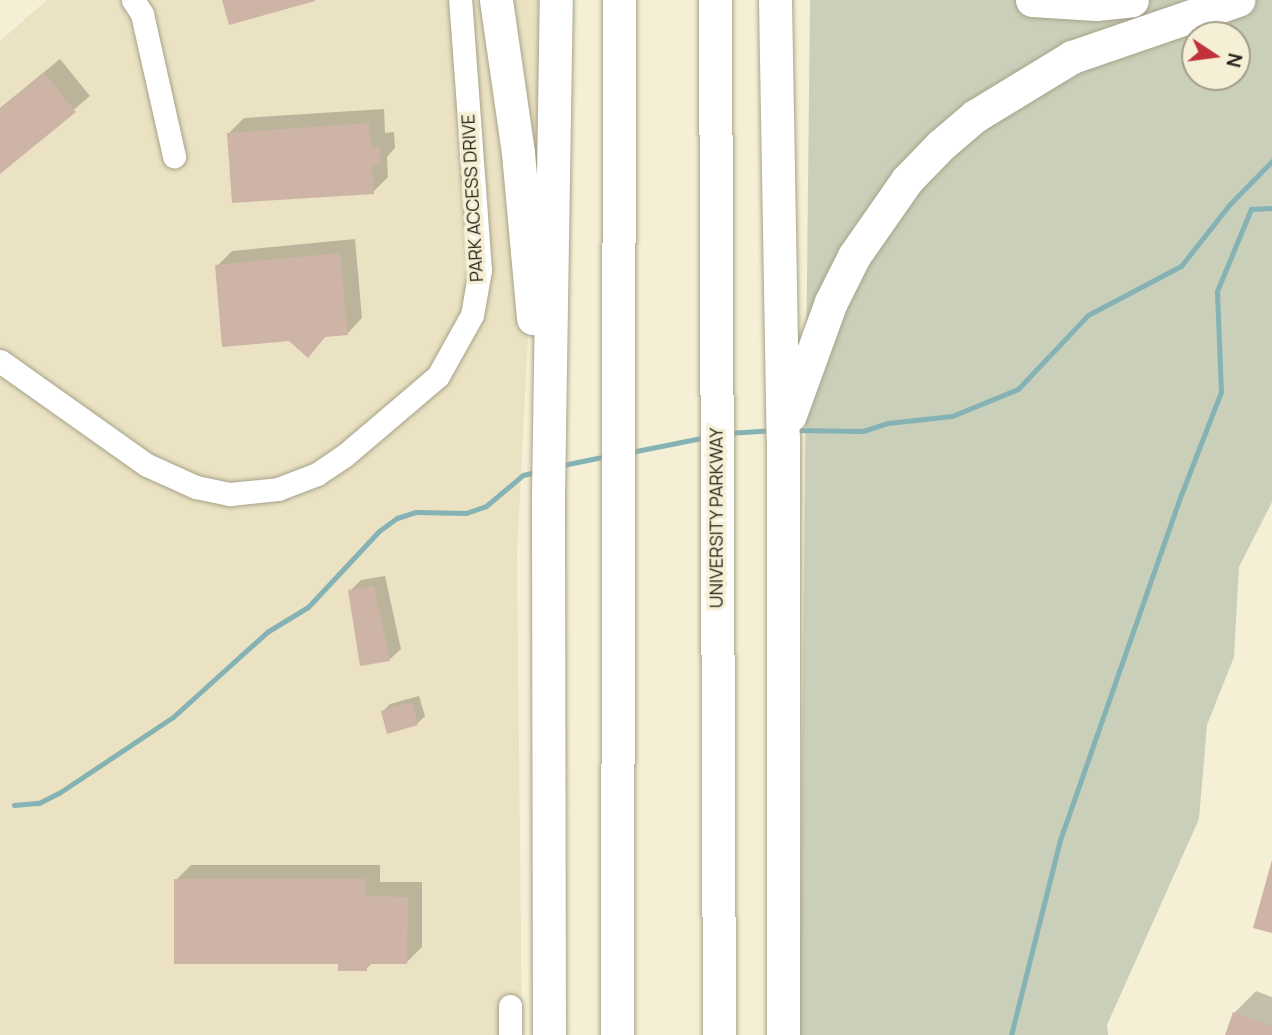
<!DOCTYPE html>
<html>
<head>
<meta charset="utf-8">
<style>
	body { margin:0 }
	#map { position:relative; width:1272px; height:1035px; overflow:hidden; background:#f5efd5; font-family:Manrope,sans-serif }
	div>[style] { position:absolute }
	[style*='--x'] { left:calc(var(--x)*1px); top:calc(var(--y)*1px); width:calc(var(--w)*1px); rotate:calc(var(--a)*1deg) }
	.built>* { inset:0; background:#eae2c2 }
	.green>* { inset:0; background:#cacfb9 }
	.shadow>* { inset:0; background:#0003 }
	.stream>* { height:5px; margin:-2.5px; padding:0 2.5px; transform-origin:2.5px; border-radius:2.5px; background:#85b2b4 }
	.building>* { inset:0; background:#cdb4a6 }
	.roads { filter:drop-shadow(0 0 2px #a7a28a) drop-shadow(0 0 2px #a7a28a) }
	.minor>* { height:23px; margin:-11.5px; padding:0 11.5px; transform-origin:11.5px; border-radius:11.5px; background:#fff }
	.highway>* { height:33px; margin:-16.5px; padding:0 16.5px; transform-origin:16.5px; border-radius:16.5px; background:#fff }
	span { translate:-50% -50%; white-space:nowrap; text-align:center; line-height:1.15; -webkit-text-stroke:7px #f5efd5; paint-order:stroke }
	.street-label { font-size:18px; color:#242219 }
	.north { position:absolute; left:1181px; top:21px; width:70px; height:70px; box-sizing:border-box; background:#f5efd5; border:2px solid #a19d8a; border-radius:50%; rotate:103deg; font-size:19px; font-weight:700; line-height:28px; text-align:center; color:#242219 }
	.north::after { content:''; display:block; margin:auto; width:24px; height:32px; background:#c1313a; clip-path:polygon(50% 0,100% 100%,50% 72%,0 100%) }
</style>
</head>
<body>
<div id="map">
	<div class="built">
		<i style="clip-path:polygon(47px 0,545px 0,517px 554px,522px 1035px,0 1035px,0 41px)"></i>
	</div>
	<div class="green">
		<i style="clip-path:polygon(evenodd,810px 0,1272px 0,1272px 502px,1239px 567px,1234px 657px,1207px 725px,1199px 819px,1107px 1025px,1108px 1035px,799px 1035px,810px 0,1195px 35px,1237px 35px,1237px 77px,1195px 77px,1195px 35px)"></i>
	</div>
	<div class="shadow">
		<i style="clip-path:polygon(60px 59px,90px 96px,0 172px,0 108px)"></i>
		<i style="clip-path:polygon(384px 109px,385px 133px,394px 132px,395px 148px,387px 157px,388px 177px,373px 192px,229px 133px,244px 118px)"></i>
		<i style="clip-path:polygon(355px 239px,362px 318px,347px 334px,327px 335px,308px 356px,217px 266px,232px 251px)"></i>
		<i style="clip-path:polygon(385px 576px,401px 649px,389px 660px,350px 591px,361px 580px)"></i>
		<i style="clip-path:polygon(419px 696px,425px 716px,418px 723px,389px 731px,383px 711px,390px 704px)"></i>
		<i style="clip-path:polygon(191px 865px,380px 865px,380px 882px,422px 882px,422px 947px,407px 962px,373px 962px,366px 969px,340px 962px,176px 880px)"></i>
		<i style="clip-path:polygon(1256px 991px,1272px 997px,1272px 1035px,1227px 1035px,1234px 1013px)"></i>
	</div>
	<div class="stream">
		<i style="--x:793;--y:430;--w:70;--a:0.8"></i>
		<i style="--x:863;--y:431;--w:26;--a:-18"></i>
		<i style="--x:888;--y:423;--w:64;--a:-6.2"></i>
		<i style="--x:952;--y:416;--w:71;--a:-22.2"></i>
		<i style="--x:1018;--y:389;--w:102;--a:-46.6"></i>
		<i style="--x:1088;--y:315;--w:105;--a:-27.8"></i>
		<i style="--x:1181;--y:266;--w:78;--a:-51.8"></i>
		<i style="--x:1229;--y:205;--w:62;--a:-45.7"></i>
		<i style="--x:727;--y:433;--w:46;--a:-3.7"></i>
		<i style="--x:631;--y:452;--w:77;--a:-11.2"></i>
		<i style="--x:558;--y:466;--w:50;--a:-11.5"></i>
		<i style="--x:14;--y:805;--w:25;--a:-5"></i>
		<i style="--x:39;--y:803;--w:22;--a:-27"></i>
		<i style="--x:59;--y:793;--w:137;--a:-33.7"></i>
		<i style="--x:173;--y:717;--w:127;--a:-42.1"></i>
		<i style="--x:267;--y:632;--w:48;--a:-31.4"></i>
		<i style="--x:308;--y:607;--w:104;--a:-46.9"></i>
		<i style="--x:379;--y:531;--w:22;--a:-36"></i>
		<i style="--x:397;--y:518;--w:20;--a:-18"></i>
		<i style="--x:416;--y:512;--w:50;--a:1.1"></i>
		<i style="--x:466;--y:513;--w:21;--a:-19"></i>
		<i style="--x:486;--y:506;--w:48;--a:-40"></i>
		<i style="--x:523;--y:475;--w:16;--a:-14"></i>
		<i style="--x:1011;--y:1035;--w:201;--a:-75.9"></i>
		<i style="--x:1060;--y:840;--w:366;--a:-70.7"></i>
		<i style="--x:1181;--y:495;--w:110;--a:-68.8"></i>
		<i style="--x:1221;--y:392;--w:101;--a:-92.3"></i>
		<i style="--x:1217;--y:291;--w:89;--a:-67.5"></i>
		<i style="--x:1251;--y:209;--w:21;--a:-3"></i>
	</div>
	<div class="building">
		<i style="clip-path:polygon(222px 0,315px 0,315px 1px,229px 25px)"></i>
		<i style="clip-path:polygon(44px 73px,76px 112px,0 174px,0 109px)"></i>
		<i style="clip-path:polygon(369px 123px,371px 147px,380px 146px,381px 165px,372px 166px,374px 194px,232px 203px,227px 133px)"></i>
		<i style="clip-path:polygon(340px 253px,348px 335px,325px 337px,308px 358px,289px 341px,222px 347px,215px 265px)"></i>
		<i style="clip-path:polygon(374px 586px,390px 661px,360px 666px,348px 590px)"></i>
		<i style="clip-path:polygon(412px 702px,418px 725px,387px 734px,381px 711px)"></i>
		<i style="clip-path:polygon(1272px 860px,1272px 933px,1253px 928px)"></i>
		<i style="clip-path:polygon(174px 879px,366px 879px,366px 896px,408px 897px,407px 964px,367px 964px,367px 971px,338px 971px,338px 964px,174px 964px)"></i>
		<i style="clip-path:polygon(1233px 1012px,1272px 1026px,1272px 1035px,1225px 1035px)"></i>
	</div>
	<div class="roads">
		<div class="minor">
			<i style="--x:133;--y:0;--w:17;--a:57"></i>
			<i style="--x:142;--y:14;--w:146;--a:77.3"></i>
			<i style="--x:0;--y:361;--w:180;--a:35.3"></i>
			<i style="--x:147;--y:465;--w:54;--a:24.2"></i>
			<i style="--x:196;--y:487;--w:35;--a:12"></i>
			<i style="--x:230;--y:494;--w:48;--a:-5.9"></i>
			<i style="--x:278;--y:489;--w:42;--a:-21"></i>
			<i style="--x:317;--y:474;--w:32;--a:-34"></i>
			<i style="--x:344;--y:456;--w:123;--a:-40.4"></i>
			<i style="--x:438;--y:376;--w:70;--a:-60.9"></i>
			<i style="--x:472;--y:315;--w:46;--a:-79.9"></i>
			<i style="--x:480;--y:270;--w:271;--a:-94.2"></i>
			<i style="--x:510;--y:1035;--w:29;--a:-90"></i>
		</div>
		<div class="highway">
			<i style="--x:496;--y:0;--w:155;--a:81.8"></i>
			<i style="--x:518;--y:153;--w:166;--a:84.8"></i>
			<i style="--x:715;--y:0;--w:1035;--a:89.78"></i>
			<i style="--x:775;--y:0;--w:437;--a:89"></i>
			<i style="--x:783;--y:437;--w:598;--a:90"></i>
			<i style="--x:1032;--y:0;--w:64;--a:3.6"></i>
			<i style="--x:1096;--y:4;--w:36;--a:-6"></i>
			<i style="--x:790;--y:415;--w:120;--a:-70.1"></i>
			<i style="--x:831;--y:302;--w:51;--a:-63.4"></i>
			<i style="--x:854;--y:256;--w:93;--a:-55.1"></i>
			<i style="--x:907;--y:180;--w:49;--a:-45.8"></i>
			<i style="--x:941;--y:145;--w:45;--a:-40.5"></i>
			<i style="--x:975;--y:116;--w:114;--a:-31.3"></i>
			<i style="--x:1072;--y:57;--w:176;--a:-19"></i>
			<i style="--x:549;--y:1035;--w:540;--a:-90.11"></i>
			<i style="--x:548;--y:495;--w:495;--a:-89.1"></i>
			<i style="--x:617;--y:1035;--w:1035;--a:-89.89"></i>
		</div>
	</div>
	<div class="street-label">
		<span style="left:472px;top:198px;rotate:-93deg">PARK ACCESS DRIVE</span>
		<span style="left:716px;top:518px;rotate:-90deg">UNIVERSITY PARKWAY</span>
	</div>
	<div class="north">N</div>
</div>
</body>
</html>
